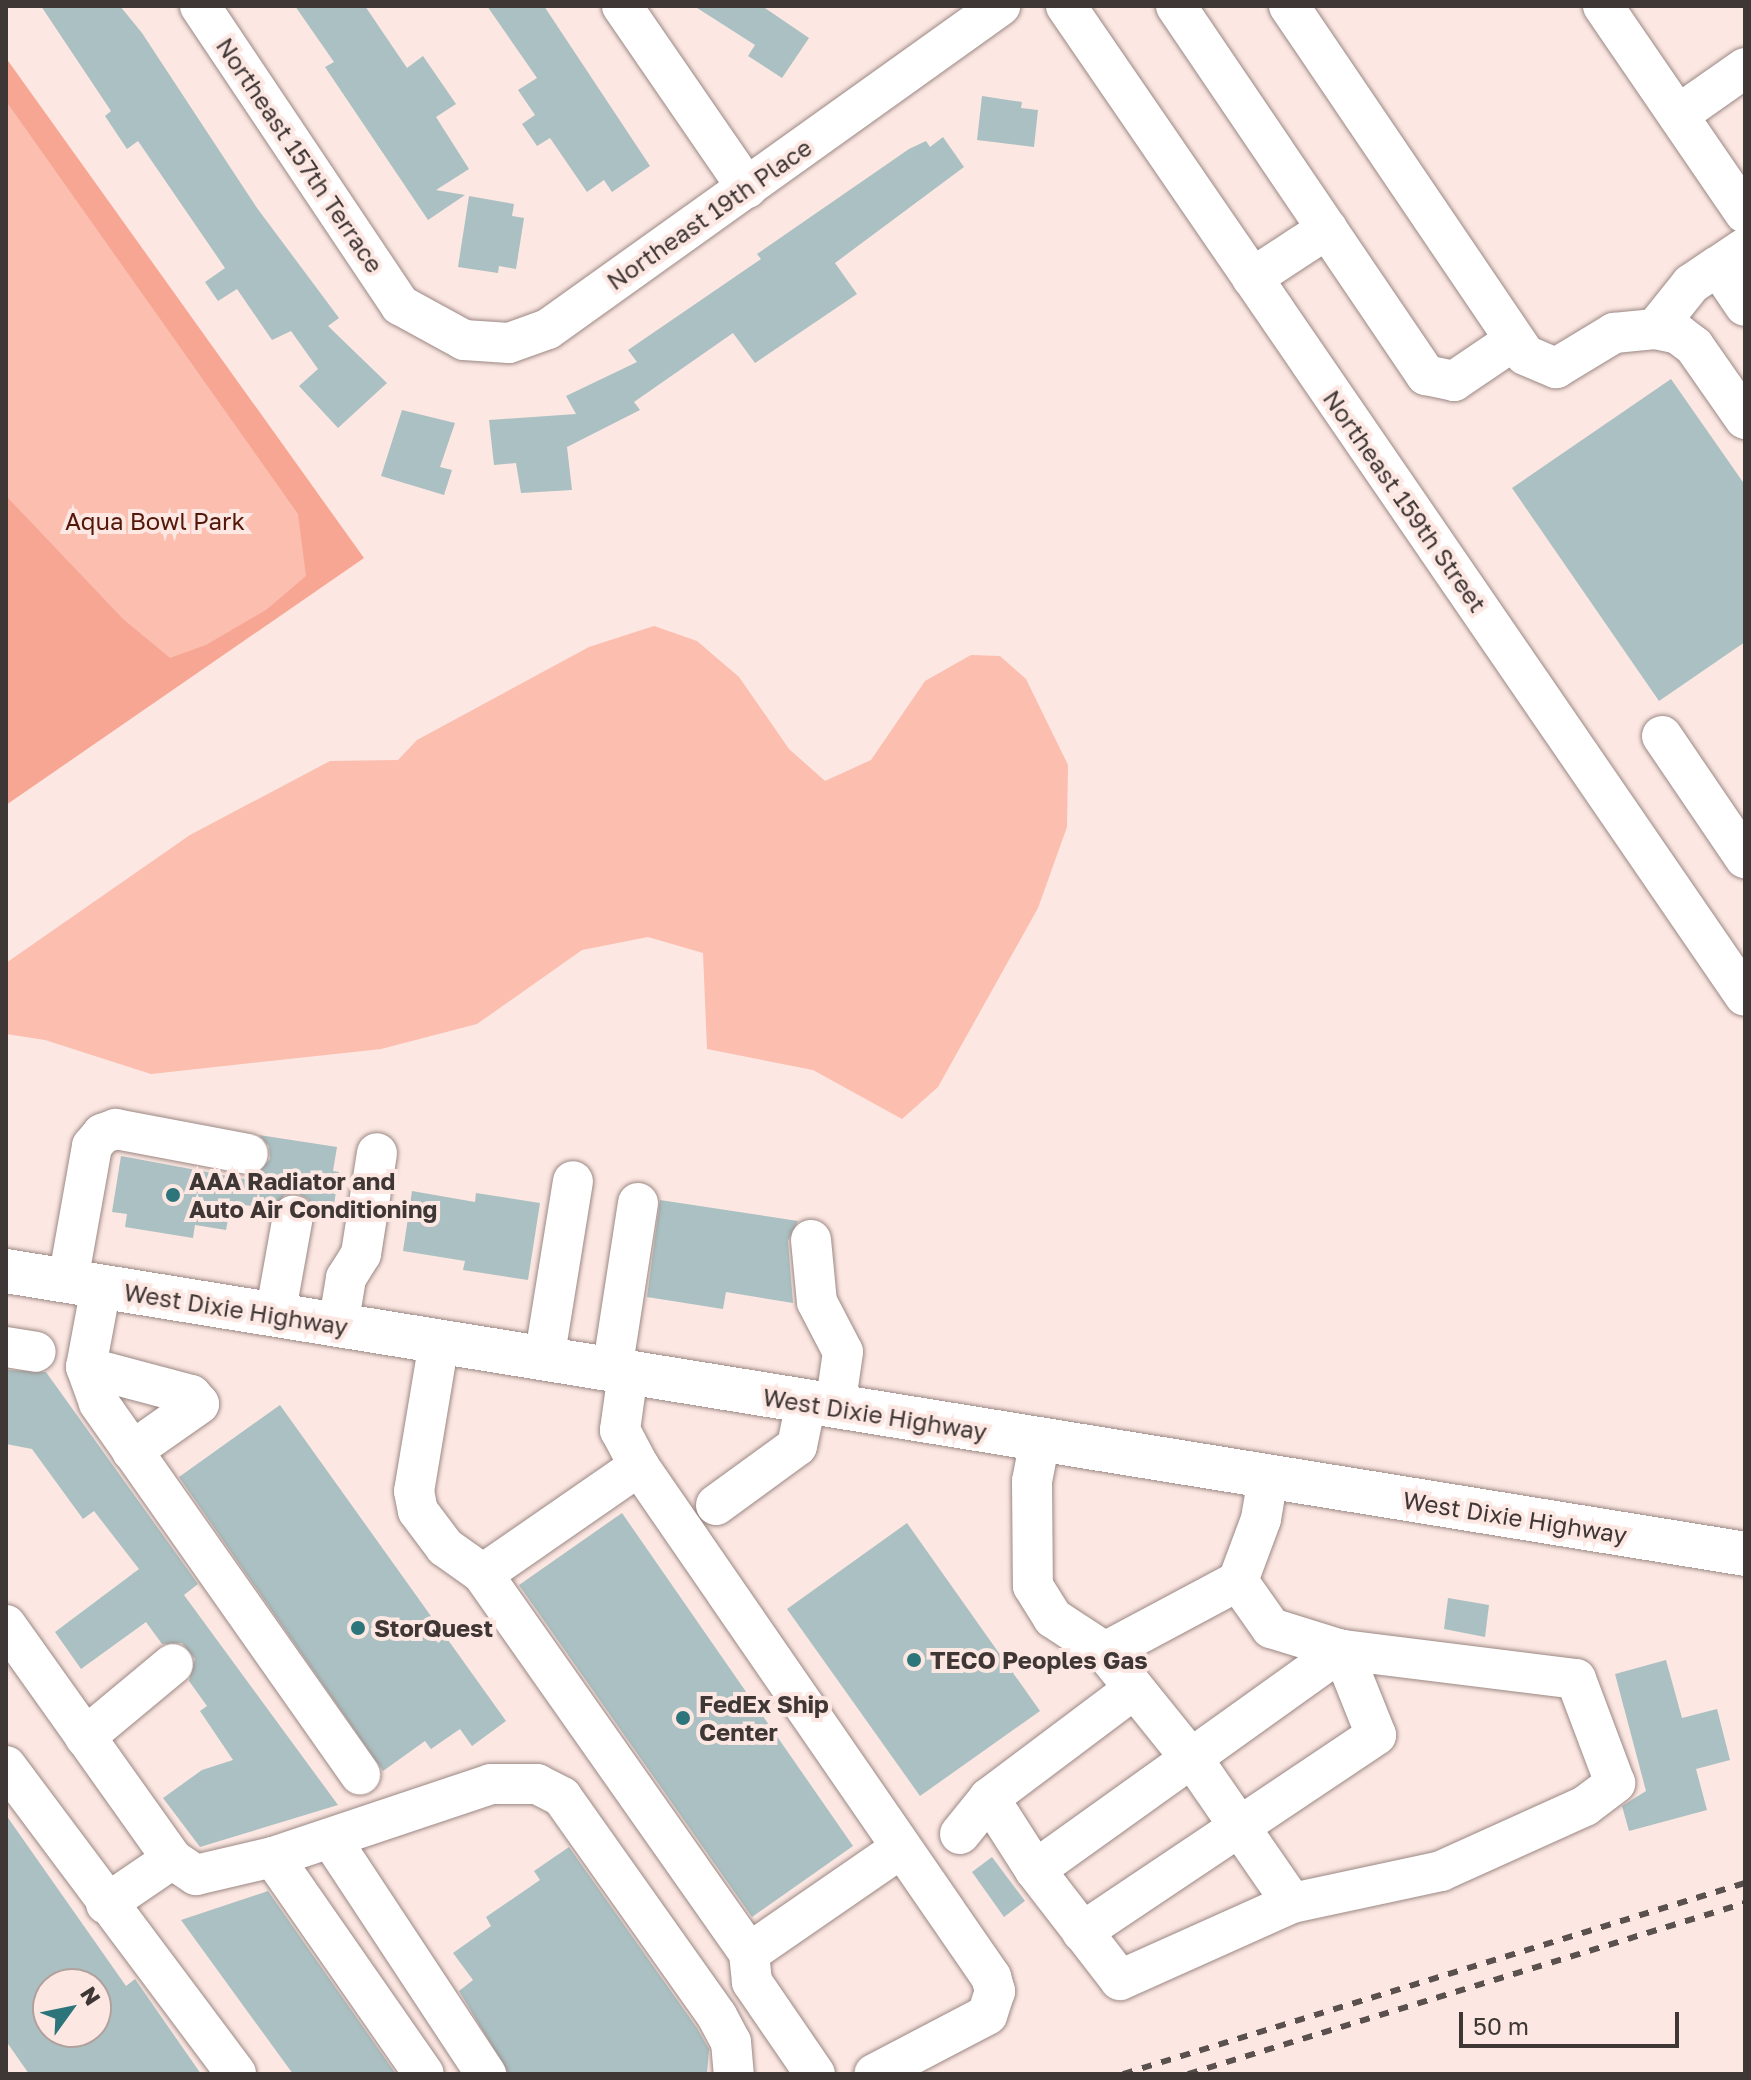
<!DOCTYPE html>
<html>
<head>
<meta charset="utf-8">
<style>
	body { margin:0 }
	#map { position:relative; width:1751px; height:2080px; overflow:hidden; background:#fce7e2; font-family:"Golos Text",sans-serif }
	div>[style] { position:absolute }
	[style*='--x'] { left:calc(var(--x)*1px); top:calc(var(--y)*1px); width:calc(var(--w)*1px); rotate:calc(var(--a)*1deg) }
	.green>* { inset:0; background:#f6a693 }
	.water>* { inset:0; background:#fbbeaf }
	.building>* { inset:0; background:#abc0c2 }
	.roads { filter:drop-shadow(0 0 2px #9b8884) drop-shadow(0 0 2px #9b8884) }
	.minor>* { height:40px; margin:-20px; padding:0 20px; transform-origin:20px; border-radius:20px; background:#fff }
	.major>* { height:44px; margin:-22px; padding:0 22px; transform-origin:22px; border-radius:22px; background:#fff }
	.rail>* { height:6px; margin-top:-3px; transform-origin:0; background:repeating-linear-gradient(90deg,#5a504d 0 10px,transparent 0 20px) }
	.dots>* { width:22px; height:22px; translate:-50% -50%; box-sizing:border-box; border:4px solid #fce7e2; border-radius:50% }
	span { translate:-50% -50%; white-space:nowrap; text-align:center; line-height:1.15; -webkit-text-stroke:8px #fce7e2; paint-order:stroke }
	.street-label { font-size:24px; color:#3f3735 }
	.park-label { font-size:24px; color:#54180a }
	.poi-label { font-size:24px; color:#3f3735; font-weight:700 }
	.left { translate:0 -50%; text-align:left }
	.frame { position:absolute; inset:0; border:8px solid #3f3735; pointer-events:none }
	.north { position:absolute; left:32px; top:1968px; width:80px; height:80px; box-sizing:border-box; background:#fce7e2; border:2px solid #b0a19d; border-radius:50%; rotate:57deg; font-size:22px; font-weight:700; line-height:32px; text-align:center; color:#3f3735 }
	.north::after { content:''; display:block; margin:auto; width:28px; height:36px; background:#2b757b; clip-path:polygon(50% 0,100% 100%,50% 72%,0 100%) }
	.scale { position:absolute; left:1459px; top:2012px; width:220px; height:36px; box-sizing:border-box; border:4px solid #3f3735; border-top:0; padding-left:10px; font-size:24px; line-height:28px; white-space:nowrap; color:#3f3735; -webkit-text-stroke:6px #fce7e2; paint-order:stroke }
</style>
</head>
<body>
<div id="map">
	<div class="green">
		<i style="clip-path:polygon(6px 58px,364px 558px,6px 805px)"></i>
	</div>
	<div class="water">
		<i style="clip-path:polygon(6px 101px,298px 514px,306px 576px,266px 610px,206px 645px,170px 658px,123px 619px,8px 498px)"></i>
		<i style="clip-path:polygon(654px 626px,697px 641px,739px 677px,789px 749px,825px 781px,871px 760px,925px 681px,971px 655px,1000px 656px,1026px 679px,1068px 765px,1067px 827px,1038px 908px,938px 1087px,902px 1119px,813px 1070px,707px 1049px,703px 953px,648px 937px,582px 950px,477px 1024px,381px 1049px,151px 1074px,45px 1040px,6px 1034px,6px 963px,190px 835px,330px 761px,398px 760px,417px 740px,589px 647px)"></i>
	</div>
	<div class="building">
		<i style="clip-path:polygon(41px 6px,120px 6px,142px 33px,257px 208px,339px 318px,328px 326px,387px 383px,338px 428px,299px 386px,318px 369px,291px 331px,272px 340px,237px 289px,218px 301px,205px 282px,225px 268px,138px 141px,127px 149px,105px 116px,111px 111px)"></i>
		<i style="clip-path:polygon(295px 6px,365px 6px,407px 68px,423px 56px,456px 104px,436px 117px,469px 169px,436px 190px,465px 195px,428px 220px,325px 67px,334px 62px)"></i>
		<i style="clip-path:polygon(487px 6px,544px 6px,650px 166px,612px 192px,604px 180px,587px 192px,550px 138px,537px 146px,522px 124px,535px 115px,518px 90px,537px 78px)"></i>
		<i style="clip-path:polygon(694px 6px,762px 6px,809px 38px,782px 78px,748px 56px,755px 45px)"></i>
		<i style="clip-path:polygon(982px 96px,1022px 102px,1021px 108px,1038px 110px,1034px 147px,977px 140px)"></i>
		<i style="clip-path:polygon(943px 137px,964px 167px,835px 263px,857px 294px,755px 363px,733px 333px,634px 402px,640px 410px,567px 447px,572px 490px,521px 493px,516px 463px,494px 465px,489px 420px,576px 414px,566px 396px,637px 362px,628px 350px,761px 259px,757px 254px,909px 149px,926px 141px,930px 147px)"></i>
		<i style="clip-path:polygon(469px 196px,514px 204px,512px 216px,524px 218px,516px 269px,499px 266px,498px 273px,458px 267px)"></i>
		<i style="clip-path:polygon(1671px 379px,1745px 485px,1745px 642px,1659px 701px,1512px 488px)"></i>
		<i style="clip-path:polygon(402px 410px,455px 423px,440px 467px,452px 470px,444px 495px,381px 476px)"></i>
		<i style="clip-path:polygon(259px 1135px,337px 1147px,333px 1171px,339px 1172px,332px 1218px,315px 1216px,308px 1199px,296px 1193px,285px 1195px,272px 1209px,231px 1203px,226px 1230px,195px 1225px,193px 1238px,125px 1227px,127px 1214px,112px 1212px,121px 1156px,250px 1180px,270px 1159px,269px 1146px)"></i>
		<i style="clip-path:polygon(412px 1191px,475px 1202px,476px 1193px,540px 1203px,528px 1280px,463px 1270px,465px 1261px,403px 1251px)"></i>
		<i style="clip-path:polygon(660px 1200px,798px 1221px,788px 1241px,793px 1303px,726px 1292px,723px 1309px,647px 1297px)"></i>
		<i style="clip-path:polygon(6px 1370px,46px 1372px,198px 1584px,184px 1595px,338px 1805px,200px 1847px,163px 1798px,202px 1770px,233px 1760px,200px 1711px,207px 1706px,189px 1681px,195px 1659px,182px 1643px,162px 1644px,146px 1622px,81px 1669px,55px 1632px,139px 1569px,94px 1511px,83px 1519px,32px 1449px,6px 1444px)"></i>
		<i style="clip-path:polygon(280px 1405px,506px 1721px,472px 1746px,460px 1729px,431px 1749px,425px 1741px,383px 1771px,179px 1477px)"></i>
		<i style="clip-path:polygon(622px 1513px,853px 1846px,752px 1917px,519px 1585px)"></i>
		<i style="clip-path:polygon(907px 1523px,1040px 1711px,920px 1796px,787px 1609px)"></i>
		<i style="clip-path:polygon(1448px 1598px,1489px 1605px,1485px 1637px,1444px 1629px)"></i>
		<i style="clip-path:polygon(1666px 1660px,1682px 1718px,1717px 1709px,1730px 1760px,1696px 1769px,1707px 1810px,1629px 1831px,1622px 1806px,1646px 1791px,1615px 1674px)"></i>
		<i style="clip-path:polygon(evenodd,6px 1815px,126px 1986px,135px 1979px,201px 2074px,29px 2074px,6px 2041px,6px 1815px,48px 1984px,96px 1984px,96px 2032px,48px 2032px,48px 1984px)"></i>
		<i style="clip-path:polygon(569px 1847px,697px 2028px,709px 2049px,707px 2074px,509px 2074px,459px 1991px,473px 1980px,453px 1953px,491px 1926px,486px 1917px,540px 1880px,534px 1871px)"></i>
		<i style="clip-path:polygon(992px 1857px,1025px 1901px,1004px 1917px,972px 1872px)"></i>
		<i style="clip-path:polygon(268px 1891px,396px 2074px,293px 2074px,181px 1920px)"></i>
	</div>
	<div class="roads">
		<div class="minor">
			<i style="--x:200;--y:6;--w:360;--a:56.2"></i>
			<i style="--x:400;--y:305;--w:73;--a:28.7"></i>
			<i style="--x:464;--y:340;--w:45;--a:3.8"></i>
			<i style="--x:509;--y:343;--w:41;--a:-19.7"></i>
			<i style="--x:548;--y:329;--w:556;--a:-35.55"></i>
			<i style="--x:622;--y:6;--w:221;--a:55.5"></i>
			<i style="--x:1066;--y:6;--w:1200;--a:55.56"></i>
			<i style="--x:1176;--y:6;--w:446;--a:55.9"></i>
			<i style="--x:1426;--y:375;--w:29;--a:12"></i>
			<i style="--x:1454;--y:381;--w:71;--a:-34.1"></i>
			<i style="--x:1289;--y:6;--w:421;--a:55.9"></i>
			<i style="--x:1525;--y:355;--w:34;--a:23"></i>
			<i style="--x:1556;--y:368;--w:68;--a:-31.1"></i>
			<i style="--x:1614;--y:333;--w:41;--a:-5.6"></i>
			<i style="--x:1655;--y:329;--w:24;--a:12"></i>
			<i style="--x:1678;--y:334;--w:20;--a:37"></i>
			<i style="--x:1694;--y:346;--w:89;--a:55.1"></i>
			<i style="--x:1603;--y:6;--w:251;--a:55.6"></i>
			<i style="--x:1678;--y:115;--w:82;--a:-35"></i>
			<i style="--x:1745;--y:248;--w:32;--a:146"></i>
			<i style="--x:1718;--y:266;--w:48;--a:56"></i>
			<i style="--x:1252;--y:278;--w:90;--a:-33.2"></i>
			<i style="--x:1655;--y:329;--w:58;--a:-51.3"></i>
			<i style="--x:1691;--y:284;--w:32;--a:-34"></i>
			<i style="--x:1662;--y:736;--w:148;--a:55.8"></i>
			<i style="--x:811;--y:1240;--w:62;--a:84.5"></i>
			<i style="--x:817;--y:1302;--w:56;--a:62.5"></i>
			<i style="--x:843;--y:1352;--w:56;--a:98.3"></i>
			<i style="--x:68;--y:1281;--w:137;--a:-79.9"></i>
			<i style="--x:92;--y:1146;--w:16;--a:-50"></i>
			<i style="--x:102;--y:1134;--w:15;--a:-20"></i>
			<i style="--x:116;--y:1129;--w:134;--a:10.7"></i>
			<i style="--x:101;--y:1287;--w:81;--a:100.6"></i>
			<i style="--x:86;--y:1367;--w:38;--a:70"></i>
			<i style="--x:99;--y:1403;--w:454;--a:54.9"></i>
			<i style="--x:275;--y:1316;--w:102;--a:-79.8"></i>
			<i style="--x:338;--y:1326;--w:49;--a:-80.5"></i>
			<i style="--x:346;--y:1278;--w:28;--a:-58"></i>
			<i style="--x:361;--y:1254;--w:102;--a:-81"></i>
			<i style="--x:439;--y:1342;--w:151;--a:99.5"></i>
			<i style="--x:414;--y:1491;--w:20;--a:79"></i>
			<i style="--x:418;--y:1511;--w:45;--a:53.1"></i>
			<i style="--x:445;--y:1547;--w:47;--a:35.4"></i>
			<i style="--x:6;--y:1347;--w:30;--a:9"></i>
			<i style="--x:544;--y:1360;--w:181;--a:-80.8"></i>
			<i style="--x:86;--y:1367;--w:109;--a:14.9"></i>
			<i style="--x:191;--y:1395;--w:12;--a:48"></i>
			<i style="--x:199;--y:1404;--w:82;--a:145"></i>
			<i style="--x:612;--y:1371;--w:170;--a:-81.2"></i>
			<i style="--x:628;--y:1373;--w:58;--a:98"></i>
			<i style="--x:620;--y:1430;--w:41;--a:62.2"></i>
			<i style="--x:1040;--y:1440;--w:42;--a:101"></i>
			<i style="--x:1032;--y:1481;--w:105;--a:89.5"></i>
			<i style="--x:1033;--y:1586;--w:38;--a:58"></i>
			<i style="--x:1053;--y:1618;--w:62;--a:33.2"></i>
			<i style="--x:1105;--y:1652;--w:153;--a:51.1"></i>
			<i style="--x:1201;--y:1771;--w:160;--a:55.4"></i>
			<i style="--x:716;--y:1505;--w:100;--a:-36.1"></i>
			<i style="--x:797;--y:1446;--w:45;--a:-78.4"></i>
			<i style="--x:6;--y:1625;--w:287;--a:54.6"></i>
			<i style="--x:172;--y:1859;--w:29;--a:34"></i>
			<i style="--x:196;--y:1875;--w:79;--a:-13.2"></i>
			<i style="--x:273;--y:1857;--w:230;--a:-18.5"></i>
			<i style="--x:491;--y:1784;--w:46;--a:0"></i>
			<i style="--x:537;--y:1784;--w:28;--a:27"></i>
			<i style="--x:562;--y:1797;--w:268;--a:54.7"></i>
			<i style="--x:717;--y:2016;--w:30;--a:62"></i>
			<i style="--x:731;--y:2042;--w:32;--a:85"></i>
			<i style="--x:1105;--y:1652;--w:151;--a:-28.1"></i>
			<i style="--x:1238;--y:1581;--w:66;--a:-69.6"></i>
			<i style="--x:1261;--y:1519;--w:43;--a:-80.5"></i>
			<i style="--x:85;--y:1737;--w:114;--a:-39.7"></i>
			<i style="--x:6;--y:1766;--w:384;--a:53.2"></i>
			<i style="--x:989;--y:1798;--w:85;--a:57.4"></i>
			<i style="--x:1035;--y:1870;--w:139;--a:52.3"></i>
			<i style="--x:1120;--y:1980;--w:188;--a:-24.1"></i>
			<i style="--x:1292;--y:1903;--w:152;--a:-12.1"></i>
			<i style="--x:1441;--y:1871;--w:158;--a:-24.3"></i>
			<i style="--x:1585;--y:1806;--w:38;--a:-37"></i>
			<i style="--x:1615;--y:1783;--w:111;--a:-110.6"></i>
			<i style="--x:1576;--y:1679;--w:236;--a:-172.9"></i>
			<i style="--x:1342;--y:1650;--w:74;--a:-162.8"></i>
			<i style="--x:1271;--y:1628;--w:57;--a:-125.1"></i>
			<i style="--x:960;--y:1834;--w:46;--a:-51.1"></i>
			<i style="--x:989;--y:1798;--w:181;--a:-36.9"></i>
			<i style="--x:331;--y:1839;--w:282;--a:56.6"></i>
			<i style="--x:273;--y:1857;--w:264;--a:55.2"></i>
			<i style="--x:1035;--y:1870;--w:378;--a:-35.6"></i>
			<i style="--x:106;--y:1904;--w:80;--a:-34.3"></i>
			<i style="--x:1082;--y:1932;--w:354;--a:-33.8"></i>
			<i style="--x:1376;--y:1735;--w:92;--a:-111.8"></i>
			<i style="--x:749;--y:1953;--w:185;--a:-34.6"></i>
			<i style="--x:815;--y:2074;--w:112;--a:-124.4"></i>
			<i style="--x:752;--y:1982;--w:29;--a:-96"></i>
			<i style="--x:749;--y:1953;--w:463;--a:-125.1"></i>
			<i style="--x:483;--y:1574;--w:190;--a:-34.7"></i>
			<i style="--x:639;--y:1466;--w:621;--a:55.44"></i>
			<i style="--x:991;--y:1977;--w:15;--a:74"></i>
			<i style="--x:995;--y:1991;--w:25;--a:108"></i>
			<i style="--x:987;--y:2015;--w:127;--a:152.4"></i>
		</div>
		<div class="major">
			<i style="--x:6;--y:1271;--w:1762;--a:9.24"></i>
		</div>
	</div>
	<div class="rail">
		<i style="--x:1123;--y:2074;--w:651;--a:-17.07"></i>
		<i style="--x:1188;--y:2074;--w:583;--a:-17.07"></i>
	</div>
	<div class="dots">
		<i style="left:173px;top:1195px;background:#2b757b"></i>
		<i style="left:358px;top:1628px;background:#2b757b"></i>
		<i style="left:914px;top:1660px;background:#2b757b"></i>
		<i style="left:683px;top:1718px;background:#2b757b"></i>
	</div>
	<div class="street-label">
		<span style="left:300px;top:155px;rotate:56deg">Northeast 157th Terrace</span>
		<span style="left:709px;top:214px;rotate:-35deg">Northeast 19th Place</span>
		<span style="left:1405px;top:501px;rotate:55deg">Northeast 159th Street</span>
		<span style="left:236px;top:1309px;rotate:9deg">West Dixie Highway</span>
		<span style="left:875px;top:1414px;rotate:9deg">West Dixie Highway</span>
		<span style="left:1515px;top:1517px;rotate:9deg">West Dixie Highway</span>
	</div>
	<div class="park-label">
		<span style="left:155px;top:521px">Aqua Bowl Park</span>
	</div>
	<div class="poi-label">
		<span class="left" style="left:189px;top:1195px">AAA Radiator and<br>Auto Air Conditioning</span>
		<span class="left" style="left:374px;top:1628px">StorQuest</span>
		<span class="left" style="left:930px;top:1660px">TECO Peoples Gas</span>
		<span class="left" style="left:699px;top:1718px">FedEx Ship<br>Center</span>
	</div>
	<div class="frame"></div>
	<div class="north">N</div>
	<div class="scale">50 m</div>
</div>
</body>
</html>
